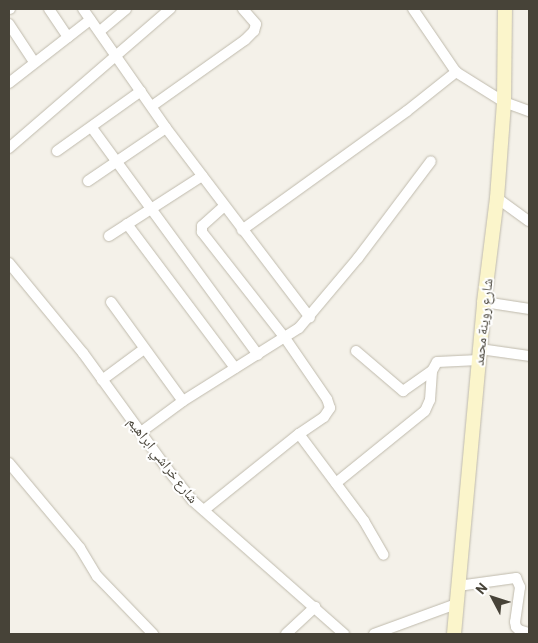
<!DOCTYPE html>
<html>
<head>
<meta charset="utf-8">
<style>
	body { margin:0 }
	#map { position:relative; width:538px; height:643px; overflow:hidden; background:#f4f1e9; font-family:Barlow,"Noto Naskh Arabic",sans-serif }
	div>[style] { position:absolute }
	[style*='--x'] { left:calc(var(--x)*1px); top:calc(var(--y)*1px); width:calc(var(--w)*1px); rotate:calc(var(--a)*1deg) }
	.roads { filter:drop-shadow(0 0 1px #bfbaac) drop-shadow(0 0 1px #bfbaac) }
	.street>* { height:10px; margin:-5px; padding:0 5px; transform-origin:5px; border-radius:5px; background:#fff }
	.secondary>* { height:14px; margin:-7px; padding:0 7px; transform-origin:7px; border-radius:7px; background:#fbf5cb }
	span { translate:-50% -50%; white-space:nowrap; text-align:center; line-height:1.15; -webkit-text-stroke:4px #fff; paint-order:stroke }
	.street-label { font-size:14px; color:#474338 }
	.frame { position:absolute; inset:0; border:10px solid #474338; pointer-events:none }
	.north { position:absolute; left:468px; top:573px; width:50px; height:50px; -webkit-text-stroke:4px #fff; paint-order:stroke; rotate:310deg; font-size:14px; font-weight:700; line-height:20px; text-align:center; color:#474338 }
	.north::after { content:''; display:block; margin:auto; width:18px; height:22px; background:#474338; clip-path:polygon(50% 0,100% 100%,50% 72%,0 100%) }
</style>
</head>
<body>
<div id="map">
	<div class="roads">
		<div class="street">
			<i style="--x:9;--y:9;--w:1;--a:0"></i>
			<i style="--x:49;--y:9;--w:34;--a:56"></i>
			<i style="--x:83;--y:9;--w:145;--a:55.1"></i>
			<i style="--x:166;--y:128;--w:238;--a:52.8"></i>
			<i style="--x:413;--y:9;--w:76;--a:55.7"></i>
			<i style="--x:456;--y:72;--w:57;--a:32"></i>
			<i style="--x:504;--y:102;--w:27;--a:20"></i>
			<i style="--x:9;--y:24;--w:45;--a:56.7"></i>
			<i style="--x:100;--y:31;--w:34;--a:-40"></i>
			<i style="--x:9;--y:83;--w:103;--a:-37.9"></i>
			<i style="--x:152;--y:106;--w:114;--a:-35.4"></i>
			<i style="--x:245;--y:40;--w:13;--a:-45"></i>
			<i style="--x:254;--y:31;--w:7;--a:-74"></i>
			<i style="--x:256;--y:24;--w:20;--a:-131"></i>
			<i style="--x:92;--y:128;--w:281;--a:53.8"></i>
			<i style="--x:9;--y:148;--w:213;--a:-40.8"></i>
			<i style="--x:57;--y:151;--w:103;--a:-35.5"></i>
			<i style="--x:88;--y:181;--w:94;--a:-34.2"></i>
			<i style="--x:497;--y:198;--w:39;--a:36"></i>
			<i style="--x:127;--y:224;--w:180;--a:53.1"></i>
			<i style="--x:242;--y:230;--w:203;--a:-35.8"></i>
			<i style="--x:407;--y:111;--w:63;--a:-38.5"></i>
			<i style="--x:109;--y:236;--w:111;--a:-32.8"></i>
			<i style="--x:9;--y:263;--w:117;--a:50.6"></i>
			<i style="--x:83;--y:353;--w:145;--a:54"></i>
			<i style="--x:168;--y:470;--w:38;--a:51"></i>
			<i style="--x:192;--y:500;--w:203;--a:41.4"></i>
			<i style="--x:111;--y:302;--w:122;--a:54"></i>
			<i style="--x:484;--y:302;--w:46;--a:8.8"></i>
			<i style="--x:480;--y:349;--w:49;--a:8.1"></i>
			<i style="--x:356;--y:351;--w:62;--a:40.4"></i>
			<i style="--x:403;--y:391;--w:35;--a:-35"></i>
			<i style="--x:102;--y:380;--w:52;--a:-36.4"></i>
			<i style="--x:141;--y:432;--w:52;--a:-36.4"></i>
			<i style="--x:183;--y:401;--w:137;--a:-32.2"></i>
			<i style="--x:299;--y:328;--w:92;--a:-49.9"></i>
			<i style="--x:358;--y:258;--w:121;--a:-53"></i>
			<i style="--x:299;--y:434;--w:109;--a:53.2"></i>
			<i style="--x:364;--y:521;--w:39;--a:60"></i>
			<i style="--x:9;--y:463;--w:111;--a:50.1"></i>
			<i style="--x:80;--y:548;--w:33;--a:59"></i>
			<i style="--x:97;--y:576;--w:81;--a:46"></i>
			<i style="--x:336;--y:483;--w:114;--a:-39"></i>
			<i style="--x:425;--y:411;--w:12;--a:-66"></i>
			<i style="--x:430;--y:400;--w:29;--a:-86"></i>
			<i style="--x:432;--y:371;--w:10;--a:-61"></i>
			<i style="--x:437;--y:362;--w:42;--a:-2.7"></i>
			<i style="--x:204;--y:510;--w:122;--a:-38.7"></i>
			<i style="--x:299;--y:434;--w:30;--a:-34"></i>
			<i style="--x:324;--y:417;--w:11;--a:-56"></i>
			<i style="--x:330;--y:408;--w:9;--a:-108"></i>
			<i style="--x:327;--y:399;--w:74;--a:-124.5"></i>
			<i style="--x:285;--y:338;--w:135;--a:-128.1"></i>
			<i style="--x:202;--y:232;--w:6;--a:-90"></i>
			<i style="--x:202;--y:226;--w:30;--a:-42"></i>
			<i style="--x:458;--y:586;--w:59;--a:-7.9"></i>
			<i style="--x:516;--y:578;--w:10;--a:66"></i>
			<i style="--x:520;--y:587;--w:35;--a:98"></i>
			<i style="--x:515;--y:622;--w:5;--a:79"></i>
			<i style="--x:516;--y:627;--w:4;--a:45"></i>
			<i style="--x:519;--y:630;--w:10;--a:17"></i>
			<i style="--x:286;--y:634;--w:40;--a:-43"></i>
			<i style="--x:374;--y:634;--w:87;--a:-20.1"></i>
		</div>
		<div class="secondary">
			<i style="--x:454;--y:634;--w:333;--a:-84.8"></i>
			<i style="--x:484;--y:302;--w:105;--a:-82.9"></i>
			<i style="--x:497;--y:198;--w:96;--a:-85.8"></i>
			<i style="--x:504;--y:102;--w:93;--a:-89.4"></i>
		</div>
	</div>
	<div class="street-label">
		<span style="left:483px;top:322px;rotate:-84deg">شارع روينة محمد</span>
		<span style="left:163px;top:460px;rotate:52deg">شارع خراشي ابراهيم</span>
	</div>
	<div class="frame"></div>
	<div class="north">N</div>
</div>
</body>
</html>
